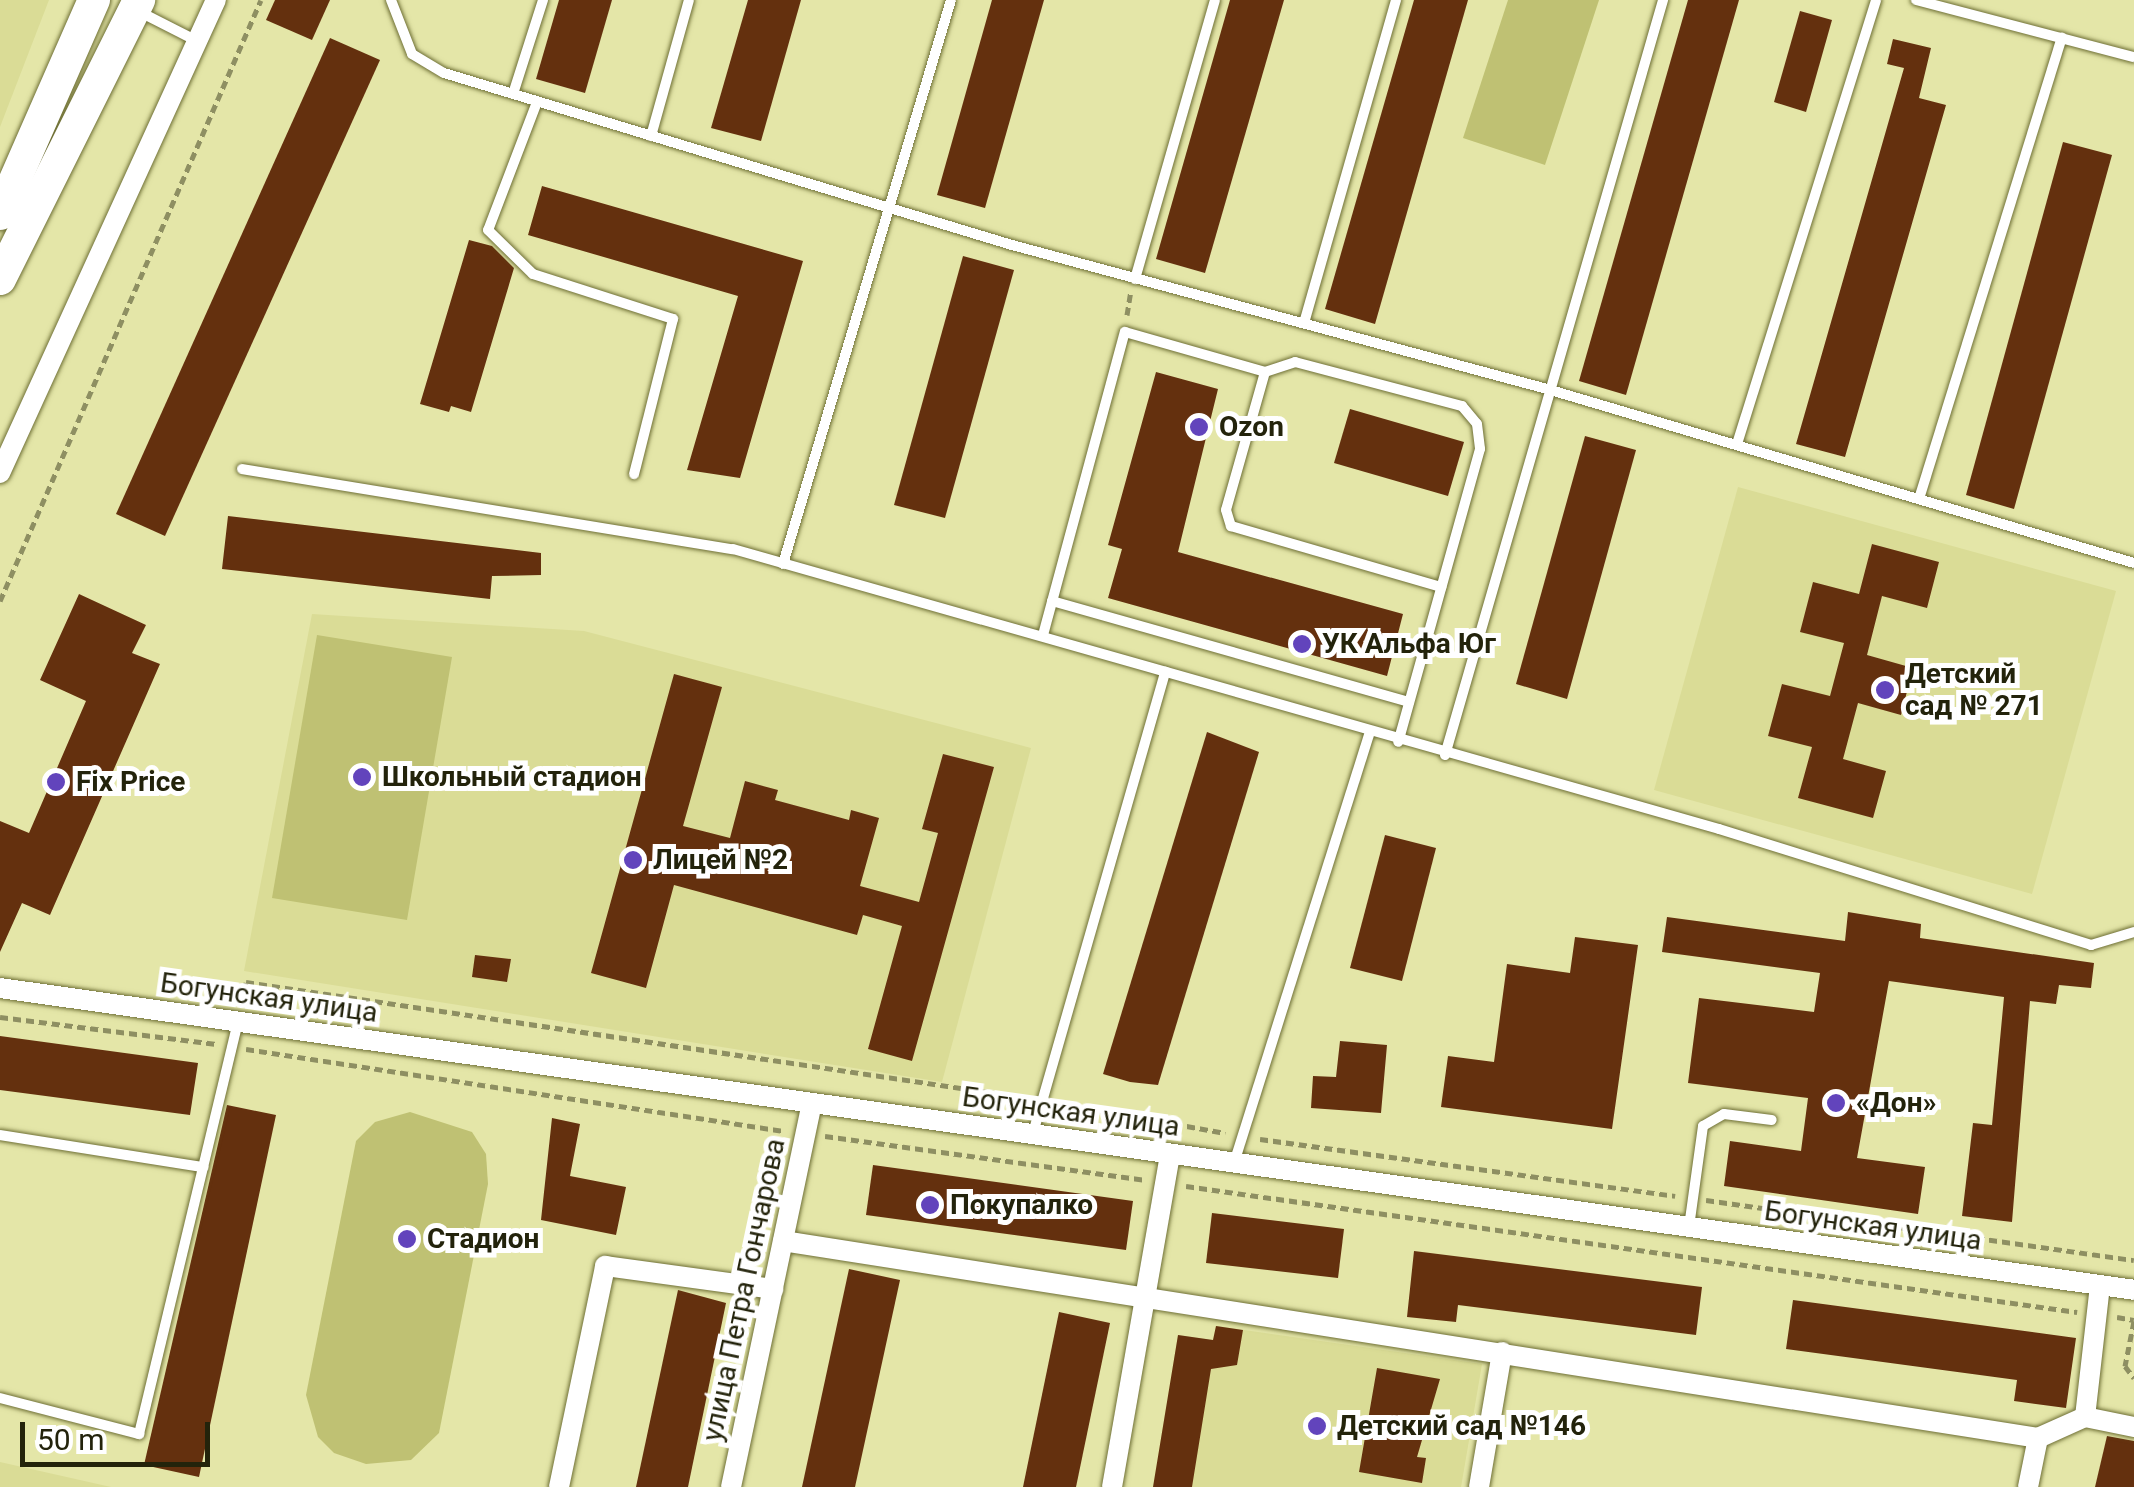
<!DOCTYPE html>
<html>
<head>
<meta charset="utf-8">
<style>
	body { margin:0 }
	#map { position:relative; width:2134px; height:1487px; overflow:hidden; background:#e4e6a8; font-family:Roboto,sans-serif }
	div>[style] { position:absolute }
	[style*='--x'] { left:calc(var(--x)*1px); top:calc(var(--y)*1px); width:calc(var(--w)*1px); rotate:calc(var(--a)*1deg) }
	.built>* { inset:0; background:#dadc96 }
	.green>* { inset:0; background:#bfc173 }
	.building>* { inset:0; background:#64300e }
	.path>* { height:5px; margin-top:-2.5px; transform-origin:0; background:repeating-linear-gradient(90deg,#8e8f62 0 8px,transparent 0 13px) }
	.roads { filter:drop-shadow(0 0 2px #6e6f35) drop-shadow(0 0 2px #6e6f35) }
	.service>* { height:10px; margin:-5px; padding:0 5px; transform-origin:5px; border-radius:5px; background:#fff }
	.minor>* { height:20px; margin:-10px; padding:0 10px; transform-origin:10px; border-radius:10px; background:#fff }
	.trunk>* { height:32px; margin:-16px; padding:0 16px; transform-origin:16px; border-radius:16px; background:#fff }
	.dots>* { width:28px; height:28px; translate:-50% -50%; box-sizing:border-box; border:5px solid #fff; border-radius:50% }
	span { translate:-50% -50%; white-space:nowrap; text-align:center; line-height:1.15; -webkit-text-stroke:10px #fff; paint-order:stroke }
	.poi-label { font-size:28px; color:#23230b; font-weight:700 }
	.left { translate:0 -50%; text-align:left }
	.street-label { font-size:28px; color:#23230b }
	.scale { position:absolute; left:20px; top:1422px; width:190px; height:45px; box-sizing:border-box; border:5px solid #23230b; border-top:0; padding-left:12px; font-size:30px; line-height:35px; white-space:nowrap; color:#23230b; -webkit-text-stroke:8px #fff; paint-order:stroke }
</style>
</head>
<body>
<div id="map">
	<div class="built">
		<i style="clip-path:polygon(0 0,49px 0,0 127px)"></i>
		<i style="clip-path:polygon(1738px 487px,2116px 591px,2032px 894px,1654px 790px)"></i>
		<i style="clip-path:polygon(312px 614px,584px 631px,1031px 748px,942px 1082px,244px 971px)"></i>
		<i style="clip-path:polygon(1216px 1326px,1482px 1364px,1461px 1487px,1153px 1487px,1178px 1335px,1213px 1340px)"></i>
		<i style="clip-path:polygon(0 1462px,111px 1487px,0 1487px)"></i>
	</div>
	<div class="green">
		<i style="clip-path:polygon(1508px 0,1599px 0,1545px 165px,1463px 138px)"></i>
		<i style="clip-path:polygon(317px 635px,452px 657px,407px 920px,272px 898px)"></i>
		<i style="clip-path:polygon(410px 1112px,472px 1132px,486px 1154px,488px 1184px,439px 1433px,411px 1460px,366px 1464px,334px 1453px,318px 1437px,306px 1395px,356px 1141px,375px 1122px)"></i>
	</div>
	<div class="building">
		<i style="clip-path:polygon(275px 0,330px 0,312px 40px,266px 20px)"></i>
		<i style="clip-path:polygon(559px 0,612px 0,585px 93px,536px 79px)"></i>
		<i style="clip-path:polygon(748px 0,801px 0,761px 141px,711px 128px)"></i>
		<i style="clip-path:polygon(992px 0,1044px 0,985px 208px,937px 195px)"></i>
		<i style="clip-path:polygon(1230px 0,1284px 0,1205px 273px,1156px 259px)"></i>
		<i style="clip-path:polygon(1414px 0,1468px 0,1375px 324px,1325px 309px)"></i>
		<i style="clip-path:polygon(1688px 0,1739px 0,1626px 395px,1579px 381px)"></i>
		<i style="clip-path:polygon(1800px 11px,1832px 20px,1806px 112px,1774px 102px)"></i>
		<i style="clip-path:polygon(330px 38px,380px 60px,165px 536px,116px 514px)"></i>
		<i style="clip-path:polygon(1893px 39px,1931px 48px,1919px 98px,1946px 105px,1845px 457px,1796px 444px,1904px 68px,1887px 64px)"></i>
		<i style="clip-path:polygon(2063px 142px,2112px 155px,2014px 509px,1966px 495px)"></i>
		<i style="clip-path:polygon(542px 186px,803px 261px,740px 478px,687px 470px,738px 296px,528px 235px)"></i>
		<i style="clip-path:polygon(469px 240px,492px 246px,514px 268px,471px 412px,451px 406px,449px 412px,420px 404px)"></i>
		<i style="clip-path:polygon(963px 256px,1014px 270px,945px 518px,894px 505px)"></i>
		<i style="clip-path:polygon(1156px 372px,1218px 389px,1178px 552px,1403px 614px,1387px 676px,1108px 598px,1122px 549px,1108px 545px)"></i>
		<i style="clip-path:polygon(1350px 409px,1464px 442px,1448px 496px,1334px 463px)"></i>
		<i style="clip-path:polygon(1585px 436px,1636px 450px,1567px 699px,1516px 684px)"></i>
		<i style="clip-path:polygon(228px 516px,541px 553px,541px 575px,492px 576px,490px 599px,222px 569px)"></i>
		<i style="clip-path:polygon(1872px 544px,1939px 562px,1927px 608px,1882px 596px,1867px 655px,1913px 668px,1901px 715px,1858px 703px,1843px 759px,1886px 771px,1873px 818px,1798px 798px,1812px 747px,1768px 736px,1782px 684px,1830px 696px,1844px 643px,1800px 632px,1813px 582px,1859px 594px)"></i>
		<i style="clip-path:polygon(79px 594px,146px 625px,132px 653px,160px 664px,50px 915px,22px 903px,0 952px,0 821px,29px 833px,86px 701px,40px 680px)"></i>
		<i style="clip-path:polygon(674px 674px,722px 687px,683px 826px,730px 838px,745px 781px,778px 790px,775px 800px,849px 820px,851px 810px,879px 818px,860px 886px,919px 902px,938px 833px,922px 829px,943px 754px,994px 767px,912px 1061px,868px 1049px,902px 926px,863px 915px,857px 935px,674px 885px,646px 988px,591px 973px)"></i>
		<i style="clip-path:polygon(1207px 732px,1259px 752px,1158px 1085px,1130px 1082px,1103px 1074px)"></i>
		<i style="clip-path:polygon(1385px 835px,1436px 848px,1402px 981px,1350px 968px)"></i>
		<i style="clip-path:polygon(1848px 912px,1921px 924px,1920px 938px,2094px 963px,2091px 988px,2059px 985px,2056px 1004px,2030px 1001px,2012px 1222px,1962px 1216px,1973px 1123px,1992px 1125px,2004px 997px,1889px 981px,1857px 1158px,1925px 1167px,1918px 1214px,1724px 1186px,1730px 1141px,1801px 1151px,1808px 1098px,1688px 1083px,1699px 998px,1814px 1012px,1820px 973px,1662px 952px,1667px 917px,1845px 941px)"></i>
		<i style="clip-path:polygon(1575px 937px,1638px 945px,1612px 1129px,1441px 1107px,1448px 1056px,1494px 1062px,1507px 964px,1570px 973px)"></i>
		<i style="clip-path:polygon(475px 955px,511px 959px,507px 982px,472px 977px)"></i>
		<i style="clip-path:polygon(0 1036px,198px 1063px,190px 1115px,0 1090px)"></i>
		<i style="clip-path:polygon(1340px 1041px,1387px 1045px,1381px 1113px,1311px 1108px,1313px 1076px,1336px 1077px)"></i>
		<i style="clip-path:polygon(227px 1105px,276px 1115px,199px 1477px,144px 1465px)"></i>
		<i style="clip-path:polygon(552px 1118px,580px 1124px,570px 1176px,626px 1187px,616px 1235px,541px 1220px)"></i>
		<i style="clip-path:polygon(873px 1165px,1133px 1201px,1126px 1250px,866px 1215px)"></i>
		<i style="clip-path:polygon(1212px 1213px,1344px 1229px,1338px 1278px,1206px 1263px)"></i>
		<i style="clip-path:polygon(1414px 1251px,1702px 1287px,1696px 1335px,1458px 1305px,1456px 1322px,1407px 1317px)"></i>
		<i style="clip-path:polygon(849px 1269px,900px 1280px,855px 1487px,802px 1487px)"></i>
		<i style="clip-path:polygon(678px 1290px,726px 1303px,688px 1487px,636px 1487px)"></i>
		<i style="clip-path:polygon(1793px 1300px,2076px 1338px,2066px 1408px,2014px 1401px,2017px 1380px,1786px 1349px)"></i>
		<i style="clip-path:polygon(1059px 1312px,1110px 1323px,1076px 1487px,1023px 1487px)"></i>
		<i style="clip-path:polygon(1216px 1326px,1243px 1330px,1237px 1365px,1211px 1369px,1192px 1487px,1153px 1487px,1178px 1335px,1213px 1340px)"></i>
		<i style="clip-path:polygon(1377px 1368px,1440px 1379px,1417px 1457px,1426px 1458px,1422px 1483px,1359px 1472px)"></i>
		<i style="clip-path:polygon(2107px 1436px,2134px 1441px,2134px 1487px,2095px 1487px)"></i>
	</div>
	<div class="path">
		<i style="--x:1127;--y:315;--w:24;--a:-81"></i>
		<i style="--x:0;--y:601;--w:655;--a:-66.53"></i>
		<i style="--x:242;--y:1000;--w:18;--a:-77"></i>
		<i style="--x:246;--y:982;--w:791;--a:8.44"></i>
		<i style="--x:0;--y:1017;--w:218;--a:7.1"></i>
		<i style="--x:246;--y:1049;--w:544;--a:8.67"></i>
		<i style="--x:1059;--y:1103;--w:169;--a:10.2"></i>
		<i style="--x:825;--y:1136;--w:324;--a:7.8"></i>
		<i style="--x:1260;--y:1139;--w:419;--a:7.8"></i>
		<i style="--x:1186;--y:1186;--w:900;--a:8.05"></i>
		<i style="--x:1706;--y:1200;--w:432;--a:8"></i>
		<i style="--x:2117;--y:1317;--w:17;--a:10"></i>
		<i style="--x:2134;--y:1321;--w:46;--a:101.3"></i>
		<i style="--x:2125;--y:1366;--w:15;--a:53"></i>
	</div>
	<div class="roads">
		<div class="service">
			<i style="--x:391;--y:0;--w:58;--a:68.7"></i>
			<i style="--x:412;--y:54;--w:37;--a:31"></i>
			<i style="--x:444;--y:73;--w:593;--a:16.85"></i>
			<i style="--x:1012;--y:245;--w:554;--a:15.06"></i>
			<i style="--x:1547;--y:389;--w:612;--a:16.51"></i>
			<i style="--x:1916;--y:0;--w:225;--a:14.7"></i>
			<i style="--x:140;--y:12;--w:64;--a:27"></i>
			<i style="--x:513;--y:94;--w:99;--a:-72.3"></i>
			<i style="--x:537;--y:102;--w:137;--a:110.9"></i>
			<i style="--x:488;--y:230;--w:63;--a:44.4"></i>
			<i style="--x:533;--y:274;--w:147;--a:17.8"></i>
			<i style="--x:673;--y:319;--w:160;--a:104.1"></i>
			<i style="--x:651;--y:136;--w:141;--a:-74.4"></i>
			<i style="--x:1135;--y:279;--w:290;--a:-74"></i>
			<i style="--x:1304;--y:323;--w:336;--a:-74.1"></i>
			<i style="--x:1265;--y:372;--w:143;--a:105.8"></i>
			<i style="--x:1226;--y:510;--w:17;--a:73"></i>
			<i style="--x:1231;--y:526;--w:219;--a:16.2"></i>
			<i style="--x:1737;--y:444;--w:465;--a:-72.6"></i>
			<i style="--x:242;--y:469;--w:497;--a:9.3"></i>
			<i style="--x:733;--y:549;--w:1025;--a:15.85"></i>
			<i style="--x:1719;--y:829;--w:390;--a:17.3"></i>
			<i style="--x:2091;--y:945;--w:45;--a:-16.8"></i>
			<i style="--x:1919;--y:499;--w:483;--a:-72.8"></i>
			<i style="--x:783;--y:564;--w:588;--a:-73.41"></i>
			<i style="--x:1052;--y:601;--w:371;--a:15.8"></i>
			<i style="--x:1043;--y:635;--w:314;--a:-74.9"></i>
			<i style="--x:1125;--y:332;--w:146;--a:15.9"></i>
			<i style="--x:1265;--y:372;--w:32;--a:-18"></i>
			<i style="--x:1295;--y:362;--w:173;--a:14.8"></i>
			<i style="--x:1462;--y:406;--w:23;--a:50"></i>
			<i style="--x:1477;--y:424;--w:25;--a:83"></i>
			<i style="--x:1480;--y:449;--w:304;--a:105.6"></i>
			<i style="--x:1445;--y:755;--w:786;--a:-73.89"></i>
			<i style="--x:1033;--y:1133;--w:480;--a:-74"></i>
			<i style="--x:0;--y:1135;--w:206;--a:9"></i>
			<i style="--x:1234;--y:1163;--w:450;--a:-72.5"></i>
			<i style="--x:1689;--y:1227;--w:102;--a:-82.1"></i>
			<i style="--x:1703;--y:1126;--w:24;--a:-30"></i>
			<i style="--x:1724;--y:1114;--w:48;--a:7.1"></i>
			<i style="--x:0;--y:1398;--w:144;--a:14.5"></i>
			<i style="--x:139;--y:1434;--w:424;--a:-76.5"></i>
		</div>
		<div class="minor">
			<i style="--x:0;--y:473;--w:520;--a:-65.46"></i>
			<i style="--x:0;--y:988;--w:2155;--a:8.05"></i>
			<i style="--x:783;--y:1241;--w:1270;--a:8.92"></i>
			<i style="--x:2038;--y:1438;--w:51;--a:-24.1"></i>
			<i style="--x:2085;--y:1417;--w:132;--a:-83.5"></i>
			<i style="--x:2085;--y:1417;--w:50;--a:11.5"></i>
			<i style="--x:559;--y:1487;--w:226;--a:-78.2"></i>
			<i style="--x:605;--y:1266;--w:170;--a:7.8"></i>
			<i style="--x:731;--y:1487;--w:391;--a:-78.1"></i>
			<i style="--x:1112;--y:1487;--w:337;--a:-80.1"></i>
			<i style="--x:1479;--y:1487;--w:137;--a:-80.3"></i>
			<i style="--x:2028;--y:1487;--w:50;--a:-78.5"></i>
		</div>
		<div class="trunk">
			<i style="--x:0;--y:214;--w:234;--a:-66.3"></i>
			<i style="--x:0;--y:279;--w:312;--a:-63.5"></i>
		</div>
	</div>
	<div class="dots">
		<i style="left:1199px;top:427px;background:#6244bc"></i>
		<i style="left:1302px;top:644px;background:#6244bc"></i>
		<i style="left:1885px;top:690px;background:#6244bc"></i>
		<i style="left:362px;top:777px;background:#6244bc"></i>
		<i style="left:56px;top:782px;background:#6244bc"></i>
		<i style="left:633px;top:860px;background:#6244bc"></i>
		<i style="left:1836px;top:1103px;background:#6244bc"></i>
		<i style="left:930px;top:1205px;background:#6244bc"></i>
		<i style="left:407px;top:1239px;background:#6244bc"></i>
		<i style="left:1317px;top:1426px;background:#6244bc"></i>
	</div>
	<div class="poi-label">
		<span class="left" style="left:1219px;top:427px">Ozon</span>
		<span class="left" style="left:1322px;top:644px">УК Альфа Юг</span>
		<span class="left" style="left:1905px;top:690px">Детский<br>сад № 271</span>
		<span class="left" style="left:382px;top:777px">Школьный стадион</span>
		<span class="left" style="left:76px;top:782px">Fix Price</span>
		<span class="left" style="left:653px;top:860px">Лицей №2</span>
		<span class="left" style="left:1856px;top:1103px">«Дон»</span>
		<span class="left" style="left:950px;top:1205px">Покупалко</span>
		<span class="left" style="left:427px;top:1239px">Стадион</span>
		<span class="left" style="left:1337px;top:1426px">Детский сад №146</span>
	</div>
	<div class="street-label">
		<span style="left:269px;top:998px;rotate:8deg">Богунская улица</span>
		<span style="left:1071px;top:1112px;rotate:8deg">Богунская улица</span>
		<span style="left:1873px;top:1226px;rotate:8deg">Богунская улица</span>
		<span style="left:744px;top:1290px;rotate:-78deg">улица Петра Гончарова</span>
	</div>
	<div class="scale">50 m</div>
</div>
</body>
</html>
